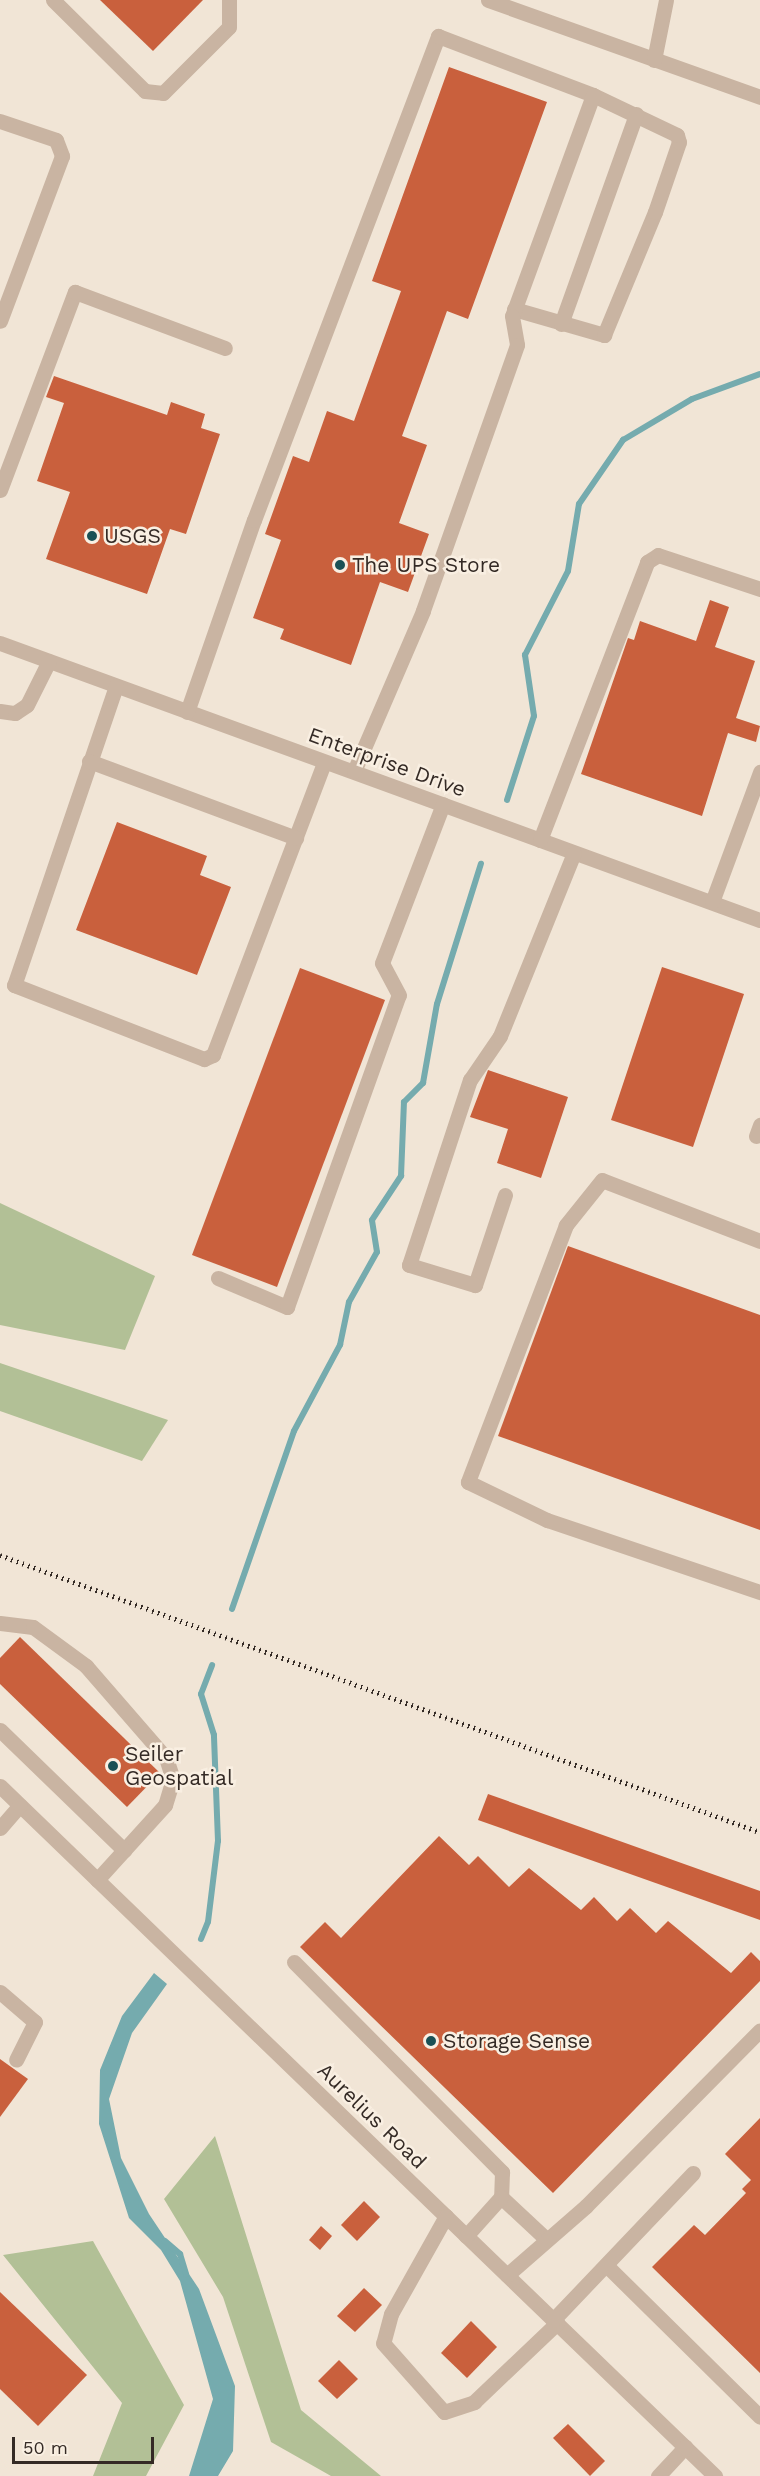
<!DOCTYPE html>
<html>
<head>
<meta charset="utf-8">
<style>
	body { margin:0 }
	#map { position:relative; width:760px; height:2476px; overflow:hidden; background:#f1e5d6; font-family:"Work Sans",sans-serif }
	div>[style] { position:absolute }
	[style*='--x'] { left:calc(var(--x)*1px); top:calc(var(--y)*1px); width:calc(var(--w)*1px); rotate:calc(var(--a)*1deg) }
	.green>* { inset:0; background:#b2c096 }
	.water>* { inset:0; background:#75abae }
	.stream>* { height:6px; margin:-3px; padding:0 3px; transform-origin:3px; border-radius:3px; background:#75abae }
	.building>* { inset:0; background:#c9603d }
	.minor>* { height:15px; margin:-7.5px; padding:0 7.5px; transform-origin:7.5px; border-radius:7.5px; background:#c9b4a2 }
	.rail>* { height:4.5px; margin-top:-2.25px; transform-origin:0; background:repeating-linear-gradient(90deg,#342a25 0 1.5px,transparent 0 6px) }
	.dots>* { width:16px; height:16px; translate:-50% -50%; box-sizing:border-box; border:3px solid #f9efe2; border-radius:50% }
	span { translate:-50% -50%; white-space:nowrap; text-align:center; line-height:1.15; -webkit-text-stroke:5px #f9efe2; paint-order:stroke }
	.poi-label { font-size:21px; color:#342a25 }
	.left { translate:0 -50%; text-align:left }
	.street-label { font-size:21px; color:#342a25 }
	.scale { position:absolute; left:12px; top:2437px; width:142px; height:27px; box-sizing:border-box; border:3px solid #342a25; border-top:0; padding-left:8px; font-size:18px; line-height:21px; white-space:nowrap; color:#342a25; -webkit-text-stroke:4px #f9efe2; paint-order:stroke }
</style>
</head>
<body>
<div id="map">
	<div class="green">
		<i style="clip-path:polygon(0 1203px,155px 1276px,125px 1350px,0 1325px)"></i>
		<i style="clip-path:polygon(0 1363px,168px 1420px,142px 1461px,0 1411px)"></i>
		<i style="clip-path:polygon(215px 2136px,301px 2410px,381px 2476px,331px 2476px,271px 2442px,223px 2297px,164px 2199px)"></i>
		<i style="clip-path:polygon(93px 2241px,184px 2405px,146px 2476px,93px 2476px,122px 2403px,3px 2255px)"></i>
	</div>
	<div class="water">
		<i style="clip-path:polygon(154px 1973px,167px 1984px,132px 2033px,109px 2099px,121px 2158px,149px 2214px,199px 2289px,235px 2386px,233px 2451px,218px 2476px,189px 2476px,213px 2399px,180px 2281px,161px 2250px,129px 2218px,99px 2124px,100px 2070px,122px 2016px)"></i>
	</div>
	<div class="stream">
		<i style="--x:507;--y:800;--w:88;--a:-72.2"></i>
		<i style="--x:534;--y:716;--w:62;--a:-98.4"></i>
		<i style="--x:525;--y:655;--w:94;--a:-62.9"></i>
		<i style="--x:568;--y:571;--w:68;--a:-80.7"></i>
		<i style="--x:579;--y:504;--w:78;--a:-55.5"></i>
		<i style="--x:623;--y:440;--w:80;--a:-30.7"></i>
		<i style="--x:692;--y:399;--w:72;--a:-20.2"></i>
		<i style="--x:232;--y:1609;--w:188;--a:-70.8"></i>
		<i style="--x:294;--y:1431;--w:98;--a:-61.9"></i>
		<i style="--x:340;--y:1345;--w:44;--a:-78.2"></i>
		<i style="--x:349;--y:1302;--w:57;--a:-60.8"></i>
		<i style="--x:377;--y:1252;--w:32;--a:-99"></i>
		<i style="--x:372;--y:1220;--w:53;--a:-56.6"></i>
		<i style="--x:401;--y:1176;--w:74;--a:-87.7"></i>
		<i style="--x:404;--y:1102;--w:27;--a:-45"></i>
		<i style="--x:423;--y:1083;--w:80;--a:-80"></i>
		<i style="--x:437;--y:1004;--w:147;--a:-72.6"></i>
		<i style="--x:201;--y:1939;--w:18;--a:-68"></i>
		<i style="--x:208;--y:1922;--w:82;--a:-83"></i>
		<i style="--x:218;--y:1841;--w:106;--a:-92.2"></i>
		<i style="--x:214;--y:1735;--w:43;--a:-107.6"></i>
		<i style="--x:201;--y:1694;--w:31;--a:-69"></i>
		<i style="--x:165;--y:2241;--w:20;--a:41"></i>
		<i style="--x:180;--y:2254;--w:21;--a:73"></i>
	</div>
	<div class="building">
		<i style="clip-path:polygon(100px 0,203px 0,153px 51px)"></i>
		<i style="clip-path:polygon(449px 67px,547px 102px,468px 319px,447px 311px,402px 436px,427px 445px,399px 523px,429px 534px,408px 592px,380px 582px,351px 665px,280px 639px,284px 629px,253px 618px,281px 540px,265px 534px,293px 456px,309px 462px,327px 411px,354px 421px,401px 291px,372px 281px)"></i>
		<i style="clip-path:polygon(54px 376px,167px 415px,171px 402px,205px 414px,201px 428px,220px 434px,186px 534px,170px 529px,147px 594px,46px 559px,70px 492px,37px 481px,64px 403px,46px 397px)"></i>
		<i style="clip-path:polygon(710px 600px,729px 607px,715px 647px,755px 661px,736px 718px,760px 726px,756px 742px,728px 733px,702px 816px,581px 774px,628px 638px,634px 640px,640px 621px,696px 641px)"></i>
		<i style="clip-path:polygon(117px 822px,207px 856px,200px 875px,231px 887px,197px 975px,76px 930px)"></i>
		<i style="clip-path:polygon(662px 967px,744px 994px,693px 1147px,611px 1120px)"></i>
		<i style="clip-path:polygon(300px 968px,385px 1000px,277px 1287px,192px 1255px)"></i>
		<i style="clip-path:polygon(488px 1070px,568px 1097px,541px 1178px,497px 1163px,508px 1129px,470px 1117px)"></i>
		<i style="clip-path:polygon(568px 1246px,760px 1315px,760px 1530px,498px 1436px)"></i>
		<i style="clip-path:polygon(20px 1637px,160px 1773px,127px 1807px,0 1684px,0 1658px)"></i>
		<i style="clip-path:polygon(488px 1794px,760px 1891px,760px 1920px,478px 1820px)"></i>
		<i style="clip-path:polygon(439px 1836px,469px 1865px,478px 1856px,509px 1887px,529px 1868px,581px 1910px,594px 1897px,617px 1921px,630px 1908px,656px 1933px,668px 1921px,731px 1973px,751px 1952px,760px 1961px,760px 1981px,553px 2193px,300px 1947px,325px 1922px,341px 1938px)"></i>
		<i style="clip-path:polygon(0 2059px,28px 2079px,0 2117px)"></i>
		<i style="clip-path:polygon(760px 2118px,760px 2373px,652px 2267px,694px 2225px,705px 2235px,746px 2193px,742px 2189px,751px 2180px,725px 2154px)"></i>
		<i style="clip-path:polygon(364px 2201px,380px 2217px,357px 2241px,341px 2225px)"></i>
		<i style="clip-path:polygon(321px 2226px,332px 2236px,320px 2250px,309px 2240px)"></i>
		<i style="clip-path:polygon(364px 2288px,382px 2305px,355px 2332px,337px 2316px)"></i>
		<i style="clip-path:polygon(0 2292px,87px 2375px,38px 2426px,0 2389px)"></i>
		<i style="clip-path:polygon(471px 2321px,497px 2347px,467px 2378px,441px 2353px)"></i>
		<i style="clip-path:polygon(339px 2360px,358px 2379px,337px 2399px,318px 2381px)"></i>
		<i style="clip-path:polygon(568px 2424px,605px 2461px,590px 2476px,553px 2438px)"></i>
	</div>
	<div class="minor">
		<i style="--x:53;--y:0;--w:129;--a:44.7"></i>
		<i style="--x:145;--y:91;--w:18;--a:6"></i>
		<i style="--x:163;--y:93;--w:93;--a:-45"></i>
		<i style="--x:229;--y:27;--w:27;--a:-90"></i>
		<i style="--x:488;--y:0;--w:289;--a:19.6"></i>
		<i style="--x:654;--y:60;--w:61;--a:-78.7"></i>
		<i style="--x:0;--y:121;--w:59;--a:18.7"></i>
		<i style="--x:56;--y:140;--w:17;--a:69"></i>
		<i style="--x:62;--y:156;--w:176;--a:110.6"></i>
		<i style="--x:514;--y:309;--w:94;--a:16.1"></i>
		<i style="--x:604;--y:335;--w:133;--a:-67.5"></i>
		<i style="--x:655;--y:212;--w:74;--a:-71.1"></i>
		<i style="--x:679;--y:142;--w:7;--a:-106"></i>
		<i style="--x:677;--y:135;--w:93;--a:-154.5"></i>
		<i style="--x:561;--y:324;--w:223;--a:-70.3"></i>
		<i style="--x:0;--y:490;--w:212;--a:-69.3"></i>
		<i style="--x:75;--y:292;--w:160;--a:20.5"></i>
		<i style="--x:0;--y:643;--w:809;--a:20.03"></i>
		<i style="--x:116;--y:686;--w:316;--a:108.8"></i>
		<i style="--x:14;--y:985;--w:204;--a:21.3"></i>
		<i style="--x:204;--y:1059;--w:10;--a:-24"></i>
		<i style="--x:213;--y:1055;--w:312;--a:-69.2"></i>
		<i style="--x:0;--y:711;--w:15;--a:8"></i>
		<i style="--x:15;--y:713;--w:14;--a:-34"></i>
		<i style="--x:27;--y:705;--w:49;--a:-63.4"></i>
		<i style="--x:187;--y:712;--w:203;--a:-70.8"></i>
		<i style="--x:254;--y:520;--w:518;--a:-69.18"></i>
		<i style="--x:438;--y:36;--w:166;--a:20.8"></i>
		<i style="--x:593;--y:95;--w:235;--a:110.1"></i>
		<i style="--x:512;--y:316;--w:29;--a:80"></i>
		<i style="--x:517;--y:345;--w:282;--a:109.5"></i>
		<i style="--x:423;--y:611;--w:174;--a:113.3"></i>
		<i style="--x:89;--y:761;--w:221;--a:20.4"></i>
		<i style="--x:540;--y:840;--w:298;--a:-68.9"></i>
		<i style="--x:647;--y:562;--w:13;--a:-32"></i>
		<i style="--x:658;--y:555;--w:108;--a:18.4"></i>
		<i style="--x:712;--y:902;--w:139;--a:-69.7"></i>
		<i style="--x:756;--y:1136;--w:12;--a:-70"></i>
		<i style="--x:505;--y:1195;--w:95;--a:108.4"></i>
		<i style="--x:475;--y:1285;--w:69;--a:-163.1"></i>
		<i style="--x:409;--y:1265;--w:195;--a:-71.8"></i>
		<i style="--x:470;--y:1080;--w:53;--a:-55.7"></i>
		<i style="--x:500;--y:1036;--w:197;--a:-68"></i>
		<i style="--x:760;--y:1241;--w:169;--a:-158.9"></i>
		<i style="--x:602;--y:1180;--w:58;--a:128.7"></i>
		<i style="--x:566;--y:1225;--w:275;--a:110.9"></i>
		<i style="--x:468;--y:1482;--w:88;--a:25.7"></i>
		<i style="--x:547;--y:1520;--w:225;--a:18.7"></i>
		<i style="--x:218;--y:1278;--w:75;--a:22.8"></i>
		<i style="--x:287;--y:1307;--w:331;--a:-70.3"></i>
		<i style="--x:399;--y:995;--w:36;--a:-118"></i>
		<i style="--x:382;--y:963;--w:170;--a:-69"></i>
		<i style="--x:0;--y:1623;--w:33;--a:7"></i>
		<i style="--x:33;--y:1627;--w:66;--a:36.3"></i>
		<i style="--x:86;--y:1666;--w:122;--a:49"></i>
		<i style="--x:166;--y:1758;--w:22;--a:72"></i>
		<i style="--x:173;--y:1779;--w:27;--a:107"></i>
		<i style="--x:165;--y:1805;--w:101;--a:132.2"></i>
		<i style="--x:0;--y:1730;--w:173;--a:44.1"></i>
		<i style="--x:0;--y:1786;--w:994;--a:43.98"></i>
		<i style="--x:0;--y:1828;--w:30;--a:-49"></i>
		<i style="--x:294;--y:1962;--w:296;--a:45.3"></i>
		<i style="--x:502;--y:2172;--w:25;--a:92"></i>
		<i style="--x:501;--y:2197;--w:62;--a:43"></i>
		<i style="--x:0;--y:1992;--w:46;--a:40.6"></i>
		<i style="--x:35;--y:2022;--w:42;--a:116.6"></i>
		<i style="--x:446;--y:2216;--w:112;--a:119.3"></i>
		<i style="--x:391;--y:2314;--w:30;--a:105"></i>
		<i style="--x:383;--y:2343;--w:92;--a:48.5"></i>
		<i style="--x:444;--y:2412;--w:32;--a:-18"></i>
		<i style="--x:474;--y:2402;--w:115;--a:-43.6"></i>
		<i style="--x:466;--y:2236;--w:52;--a:-48.1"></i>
		<i style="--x:606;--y:2265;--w:216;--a:44.6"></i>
		<i style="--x:507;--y:2275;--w:105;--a:-41.1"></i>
		<i style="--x:586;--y:2206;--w:247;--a:-45.3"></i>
		<i style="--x:553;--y:2320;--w:203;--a:-46.4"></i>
		<i style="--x:658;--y:2476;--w:40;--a:-47"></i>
	</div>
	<div class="rail">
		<i style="--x:0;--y:1555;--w:809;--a:20.03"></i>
	</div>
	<div class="dots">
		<i style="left:92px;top:536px;background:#1a5155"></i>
		<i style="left:340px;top:565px;background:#1a5155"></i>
		<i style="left:113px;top:1766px;background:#1a5155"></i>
		<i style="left:431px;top:2041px;background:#1a5155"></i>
	</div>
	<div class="poi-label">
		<span class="left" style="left:104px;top:536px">USGS</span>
		<span class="left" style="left:352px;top:565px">The UPS Store</span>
		<span class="left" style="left:125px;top:1766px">Seiler<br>Geospatial</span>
		<span class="left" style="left:443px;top:2041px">Storage Sense</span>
	</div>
	<div class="street-label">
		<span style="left:387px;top:762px;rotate:20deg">Enterprise Drive</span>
		<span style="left:372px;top:2116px;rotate:44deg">Aurelius Road</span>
	</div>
	<div class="scale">50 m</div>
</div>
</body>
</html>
